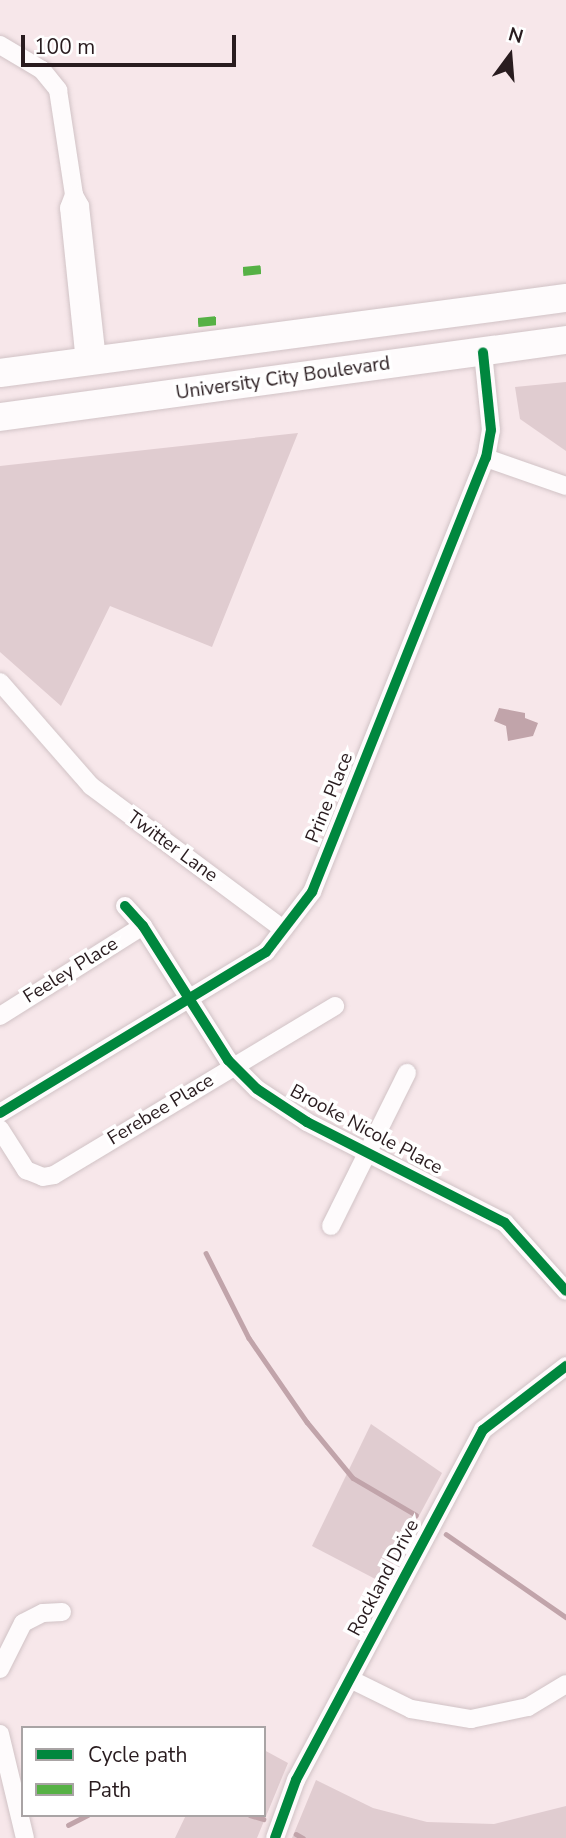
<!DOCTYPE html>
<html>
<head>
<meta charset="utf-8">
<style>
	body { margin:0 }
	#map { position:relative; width:566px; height:1838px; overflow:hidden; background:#f7e7ea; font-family:"Nunito Sans",sans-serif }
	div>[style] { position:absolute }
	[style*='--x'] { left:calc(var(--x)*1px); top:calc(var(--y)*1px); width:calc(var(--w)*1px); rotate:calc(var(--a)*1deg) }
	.green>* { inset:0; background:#e0ccd0 }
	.water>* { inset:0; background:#c1a4aa }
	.stream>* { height:4.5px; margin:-2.25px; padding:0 2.25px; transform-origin:2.25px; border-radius:2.25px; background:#c1a4aa }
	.roads { filter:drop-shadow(0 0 2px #d1c3c6) drop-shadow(0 0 2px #d1c3c6) }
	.street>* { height:18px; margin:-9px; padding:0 9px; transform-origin:9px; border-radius:9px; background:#fefbfc }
	.primary>* { height:28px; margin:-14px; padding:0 14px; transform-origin:14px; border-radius:14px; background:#fefbfc }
	.quiet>* { height:9px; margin-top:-4.5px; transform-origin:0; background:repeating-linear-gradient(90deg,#56b145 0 18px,transparent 0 27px) }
	.cycleway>* { height:10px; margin:-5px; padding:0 5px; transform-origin:5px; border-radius:5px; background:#00873e }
	span { translate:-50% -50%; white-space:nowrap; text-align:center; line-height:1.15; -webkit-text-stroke:7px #fff; paint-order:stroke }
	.street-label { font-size:19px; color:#291c1f }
	.legend { position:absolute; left:21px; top:1726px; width:245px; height:91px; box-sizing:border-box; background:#fff; border:2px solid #a9a4a5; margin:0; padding:9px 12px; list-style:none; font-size:21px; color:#291c1f }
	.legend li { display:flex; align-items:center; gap:14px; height:35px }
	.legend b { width:35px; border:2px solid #a9a4a5 }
	.north { position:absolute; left:475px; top:21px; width:70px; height:70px; -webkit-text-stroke:5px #fff; paint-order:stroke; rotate:16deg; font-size:19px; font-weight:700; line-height:28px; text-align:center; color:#291c1f }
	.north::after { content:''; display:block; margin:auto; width:24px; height:32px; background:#291c1f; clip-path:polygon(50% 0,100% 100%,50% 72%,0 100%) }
	.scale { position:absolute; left:21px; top:35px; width:215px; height:32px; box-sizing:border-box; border:4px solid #291c1f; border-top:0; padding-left:9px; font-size:21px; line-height:24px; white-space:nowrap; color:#291c1f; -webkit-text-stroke:5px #fff; paint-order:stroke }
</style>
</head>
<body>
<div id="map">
	<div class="green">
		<i style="clip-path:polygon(566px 382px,566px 451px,520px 419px,515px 387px)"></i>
		<i style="clip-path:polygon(298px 433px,212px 647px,110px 606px,61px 706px,0 652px,0 466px)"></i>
		<i style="clip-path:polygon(371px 1424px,442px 1473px,383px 1583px,312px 1546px)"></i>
		<i style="clip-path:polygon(264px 1750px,288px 1763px,257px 1838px,175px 1838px,186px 1815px,264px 1815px)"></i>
		<i style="clip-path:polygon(316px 1780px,373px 1808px,427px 1822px,494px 1824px,566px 1806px,566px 1838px,292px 1838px)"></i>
	</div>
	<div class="water">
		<i style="clip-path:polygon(499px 708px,525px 713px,525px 718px,538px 723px,533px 736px,508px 741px,506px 726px,494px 721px)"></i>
	</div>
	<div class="stream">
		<i style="--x:206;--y:1253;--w:95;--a:63.2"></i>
		<i style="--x:249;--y:1338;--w:102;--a:55.4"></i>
		<i style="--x:307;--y:1422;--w:72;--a:50.6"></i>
		<i style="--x:353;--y:1478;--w:73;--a:30.4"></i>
		<i style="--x:446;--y:1534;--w:146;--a:34.7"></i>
		<i style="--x:250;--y:1815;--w:14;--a:17"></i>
		<i style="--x:68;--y:1825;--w:22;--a:-27"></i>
		<i style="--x:296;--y:1834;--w:8;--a:30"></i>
	</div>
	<div class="roads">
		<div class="street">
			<i style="--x:0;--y:45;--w:49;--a:30.8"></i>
			<i style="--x:42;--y:70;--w:26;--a:51"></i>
			<i style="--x:58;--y:90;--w:106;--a:81.3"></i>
			<i style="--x:85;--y:362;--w:155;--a:-95.9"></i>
			<i style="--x:69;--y:208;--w:14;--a:-69"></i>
			<i style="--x:74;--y:195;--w:13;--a:61"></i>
			<i style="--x:80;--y:206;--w:156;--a:83.7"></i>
			<i style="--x:486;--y:458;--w:85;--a:19.3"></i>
			<i style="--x:0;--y:682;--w:138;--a:48.8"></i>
			<i style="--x:91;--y:786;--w:239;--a:36.7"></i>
			<i style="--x:125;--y:906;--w:27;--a:48"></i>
			<i style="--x:143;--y:926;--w:159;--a:57.6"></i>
			<i style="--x:228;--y:1060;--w:41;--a:45"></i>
			<i style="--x:257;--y:1089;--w:60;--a:33.4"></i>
			<i style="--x:307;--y:1122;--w:222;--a:27"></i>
			<i style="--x:505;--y:1223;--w:91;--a:48.1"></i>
			<i style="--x:0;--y:1016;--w:169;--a:-32.2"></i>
			<i style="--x:0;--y:1113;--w:311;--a:-31.2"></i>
			<i style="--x:266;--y:952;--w:76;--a:-52.5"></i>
			<i style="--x:312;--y:892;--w:468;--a:-68.2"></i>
			<i style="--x:486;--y:458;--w:28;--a:-80"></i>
			<i style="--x:491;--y:430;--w:78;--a:-95.9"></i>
			<i style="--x:0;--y:1129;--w:49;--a:57.6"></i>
			<i style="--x:26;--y:1170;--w:18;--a:22"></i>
			<i style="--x:43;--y:1177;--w:11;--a:-10"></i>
			<i style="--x:54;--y:1175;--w:328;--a:-31"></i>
			<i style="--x:331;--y:1226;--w:171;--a:-63.6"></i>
			<i style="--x:0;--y:1669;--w:51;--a:-63.4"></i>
			<i style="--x:23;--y:1623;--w:22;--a:-27"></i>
			<i style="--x:43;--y:1613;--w:19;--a:-3"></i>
			<i style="--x:350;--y:1679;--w:68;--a:26.2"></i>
			<i style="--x:411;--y:1709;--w:61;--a:9.5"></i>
			<i style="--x:471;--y:1719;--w:58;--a:-11.9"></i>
			<i style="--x:528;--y:1707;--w:44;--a:-31.2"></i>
			<i style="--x:0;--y:1734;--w:107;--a:76.5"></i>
			<i style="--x:275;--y:1838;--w:62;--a:-70.1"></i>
			<i style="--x:296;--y:1780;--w:397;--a:-61.9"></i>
			<i style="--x:483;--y:1430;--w:105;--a:-37.6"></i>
		</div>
		<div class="primary">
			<i style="--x:0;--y:373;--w:571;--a:-7.55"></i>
			<i style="--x:0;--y:417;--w:571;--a:-7.75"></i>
		</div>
	</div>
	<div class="quiet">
		<i style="--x:243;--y:271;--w:18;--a:-6"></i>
		<i style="--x:198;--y:322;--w:20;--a:-6"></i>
	</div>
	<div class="cycleway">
		<i style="--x:125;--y:906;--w:27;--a:48"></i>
		<i style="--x:143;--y:926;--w:159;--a:57.6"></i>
		<i style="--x:228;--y:1060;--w:41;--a:45"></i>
		<i style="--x:257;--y:1089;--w:60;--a:33.4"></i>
		<i style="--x:307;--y:1122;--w:222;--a:27"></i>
		<i style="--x:505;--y:1223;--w:91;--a:48.1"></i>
		<i style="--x:0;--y:1113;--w:311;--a:-31.2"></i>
		<i style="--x:266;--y:952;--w:76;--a:-52.5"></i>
		<i style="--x:312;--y:892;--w:468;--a:-68.2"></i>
		<i style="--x:486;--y:458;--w:28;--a:-80"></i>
		<i style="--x:491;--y:430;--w:78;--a:-95.9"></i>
		<i style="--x:275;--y:1838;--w:62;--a:-70.1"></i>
		<i style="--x:296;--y:1780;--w:397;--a:-61.9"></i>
		<i style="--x:483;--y:1430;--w:105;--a:-37.6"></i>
	</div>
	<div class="street-label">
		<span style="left:283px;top:379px;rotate:-8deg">University City Boulevard</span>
		<span style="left:330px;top:798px;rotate:-68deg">Prine Place</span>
		<span style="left:172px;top:847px;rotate:36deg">Twitter Lane</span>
		<span style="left:71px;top:971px;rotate:-32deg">Feeley Place</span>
		<span style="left:161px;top:1110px;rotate:-31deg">Ferebee Place</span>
		<span style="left:366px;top:1130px;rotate:28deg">Brooke Nicole Place</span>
		<span style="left:384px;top:1578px;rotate:-62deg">Rockland Drive</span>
	</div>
	<ul class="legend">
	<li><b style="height:9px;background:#00873e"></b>Cycle path</li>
	<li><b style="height:9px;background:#56b145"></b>Path</li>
	</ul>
	<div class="north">N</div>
	<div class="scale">100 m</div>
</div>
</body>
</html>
